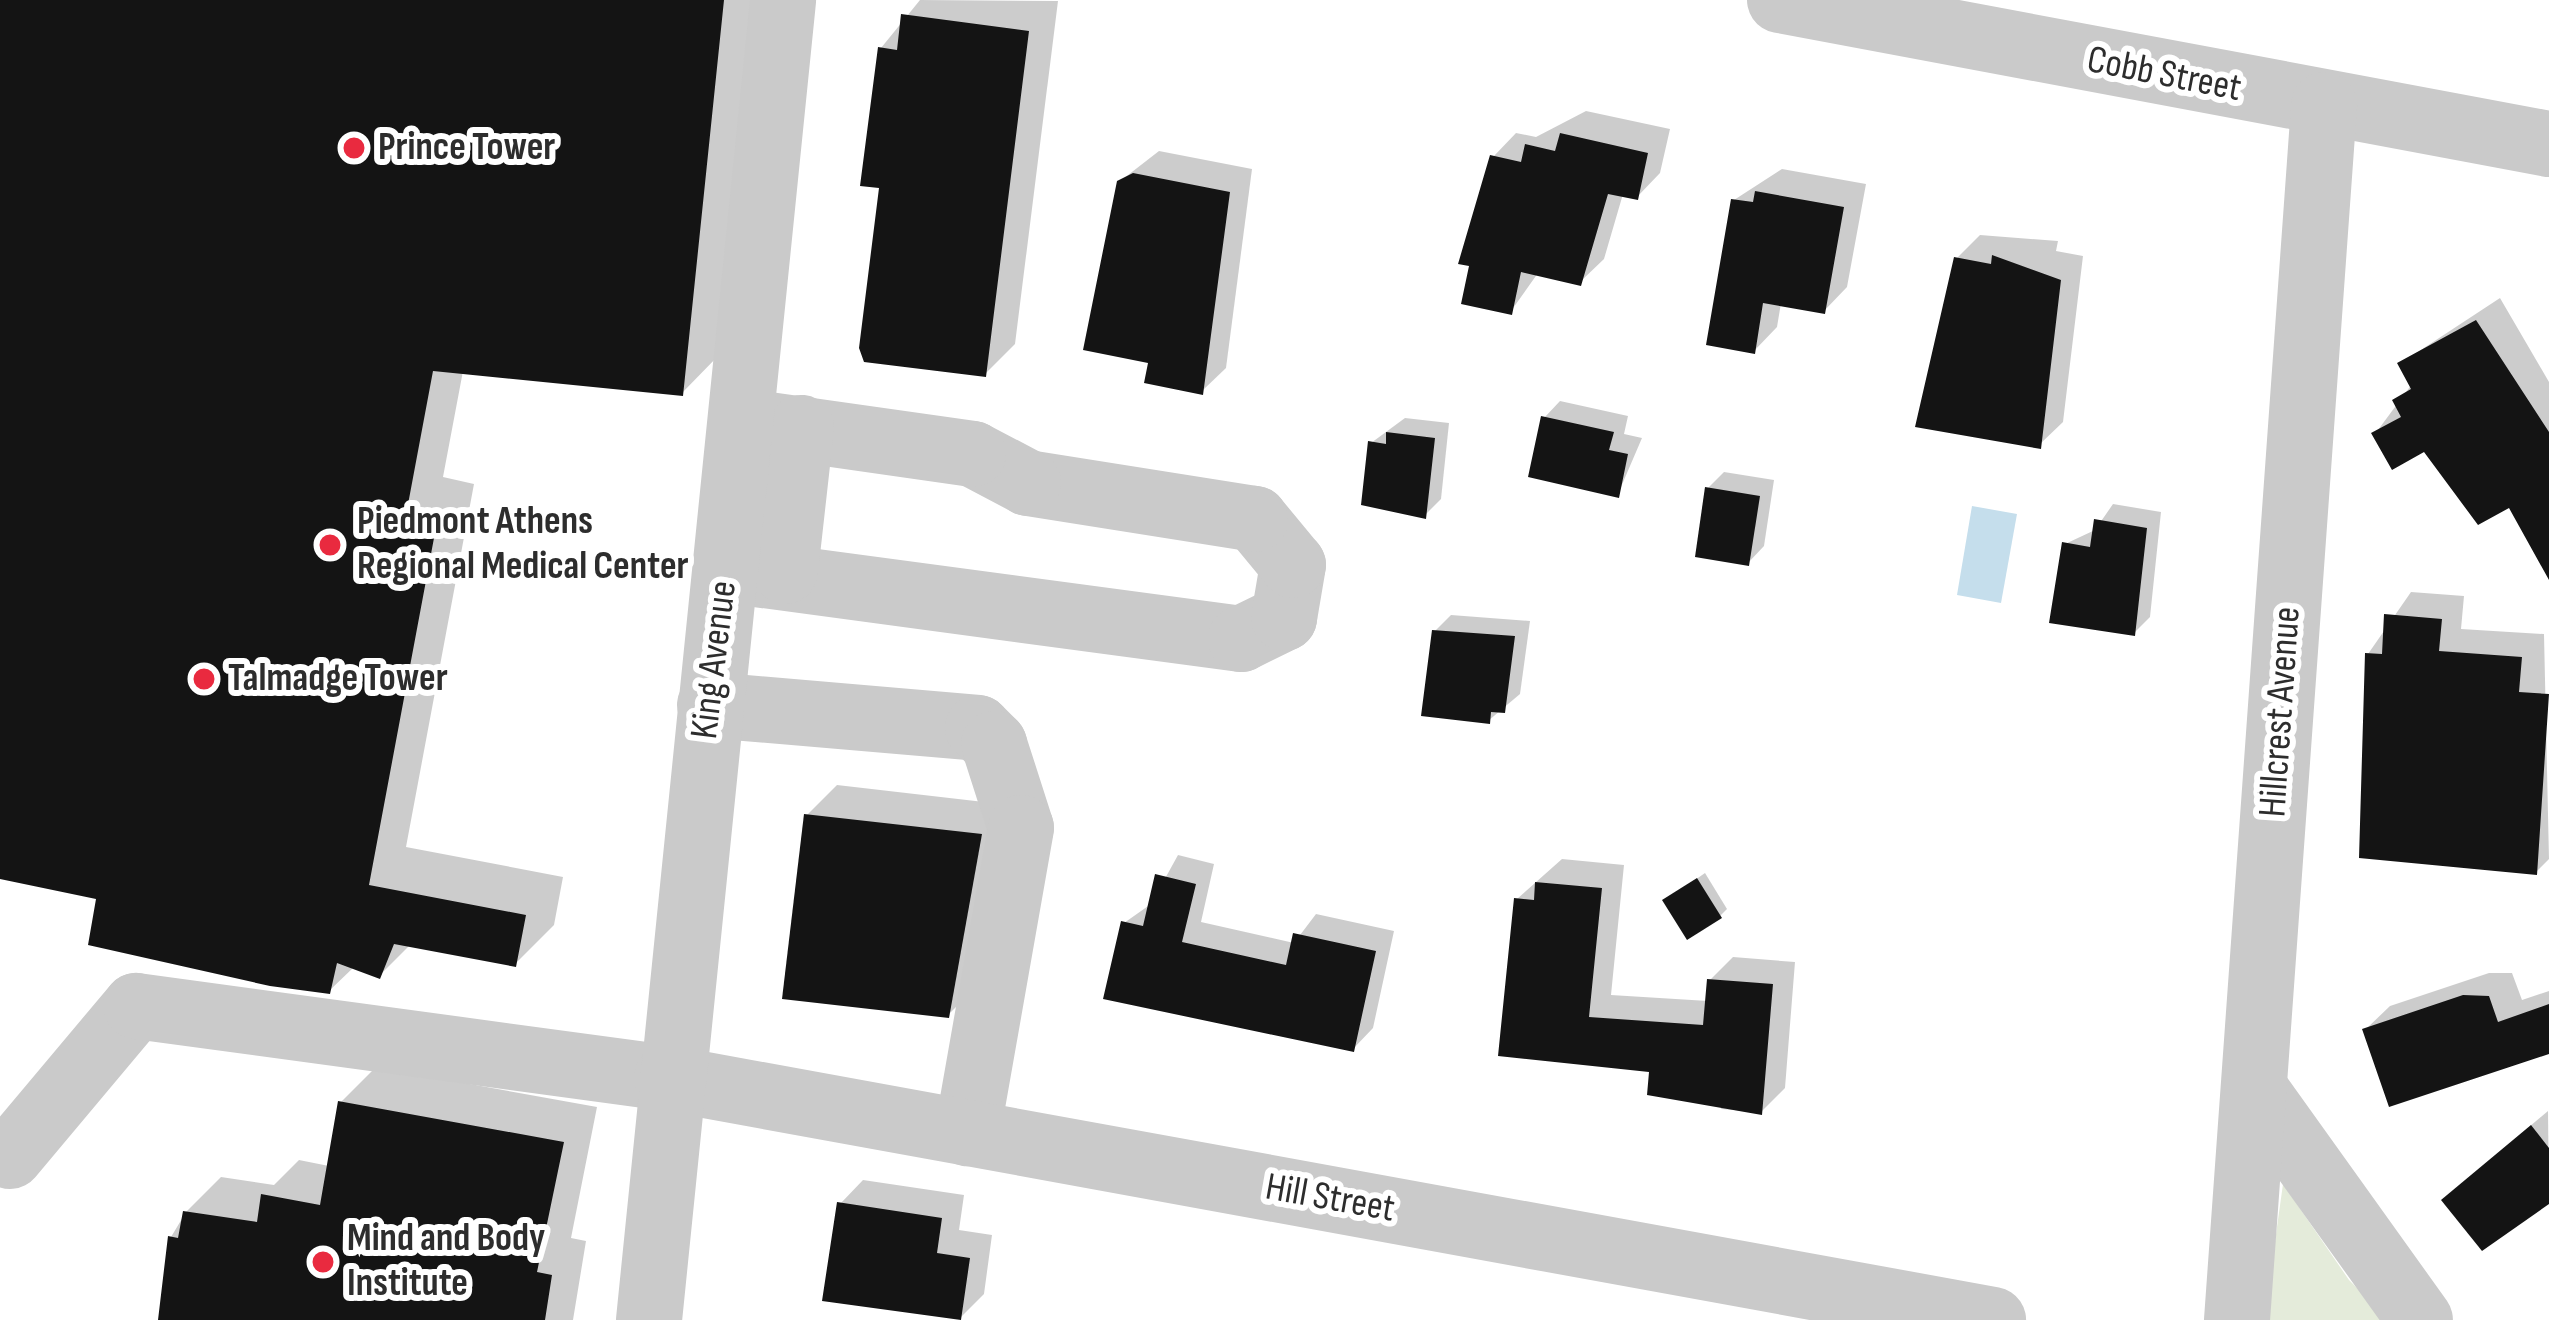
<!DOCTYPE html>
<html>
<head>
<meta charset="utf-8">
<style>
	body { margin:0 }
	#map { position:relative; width:2549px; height:1320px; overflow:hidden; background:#fff; font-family:"Sofia Sans Condensed",sans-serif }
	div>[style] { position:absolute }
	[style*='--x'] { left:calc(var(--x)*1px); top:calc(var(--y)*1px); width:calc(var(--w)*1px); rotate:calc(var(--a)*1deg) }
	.green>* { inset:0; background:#e4ebda }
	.water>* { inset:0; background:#c5deec }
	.shadow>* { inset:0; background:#0003 }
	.building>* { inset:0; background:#141414 }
	.minor>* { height:66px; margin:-33px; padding:0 33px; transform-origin:33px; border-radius:33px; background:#cacaca }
	.dots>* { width:33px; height:33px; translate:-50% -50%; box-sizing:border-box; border:6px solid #fff; border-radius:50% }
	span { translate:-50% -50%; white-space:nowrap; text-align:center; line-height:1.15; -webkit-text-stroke:12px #fff; paint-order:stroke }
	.street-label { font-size:39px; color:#2d2d2d }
	.poi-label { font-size:39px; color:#2d2d2d; font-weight:700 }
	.left { translate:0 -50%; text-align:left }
</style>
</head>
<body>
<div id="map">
	<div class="green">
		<i style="clip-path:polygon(2283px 1184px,2349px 1280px,2389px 1320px,2264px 1320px)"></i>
	</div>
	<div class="water">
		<i style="clip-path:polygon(1972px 506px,2017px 514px,2001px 603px,1957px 595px)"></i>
	</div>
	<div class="shadow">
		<i style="clip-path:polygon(0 0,757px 0,720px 354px,682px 393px,463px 371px,443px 477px,474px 484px,406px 847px,563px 877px,554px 925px,515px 964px,411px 944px,379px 976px,354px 967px,329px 991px,99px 896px,0 876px)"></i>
		<i style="clip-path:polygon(920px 0,1058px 1px,1015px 344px,985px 374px,883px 185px,881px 48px)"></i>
		<i style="clip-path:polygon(1586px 111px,1670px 129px,1660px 173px,1637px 197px,1623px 194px,1604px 259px,1580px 282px,1538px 273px,1511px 311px,1493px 157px,1516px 133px,1536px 137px)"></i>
		<i style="clip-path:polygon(1159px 151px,1252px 169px,1226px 368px,1202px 391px,1152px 360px,1119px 182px)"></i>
		<i style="clip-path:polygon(1782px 169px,1866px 184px,1847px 287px,1824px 311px,1781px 303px,1777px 327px,1754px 351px,1734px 200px)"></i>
		<i style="clip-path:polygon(1980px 235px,2058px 241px,2056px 251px,2083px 256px,2063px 422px,2039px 445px,1956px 259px)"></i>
		<i style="clip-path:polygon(2500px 298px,2549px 382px,2549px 527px,2425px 448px,2375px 434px,2412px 384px,2401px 363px)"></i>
		<i style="clip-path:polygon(1560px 401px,1628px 416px,1624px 434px,1642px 438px,1618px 494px,1544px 418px)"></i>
		<i style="clip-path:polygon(1405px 418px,1449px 423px,1441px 499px,1425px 515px,1371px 443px)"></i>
		<i style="clip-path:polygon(1724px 472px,1774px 480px,1764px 546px,1748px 563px,1708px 488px)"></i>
		<i style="clip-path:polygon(2113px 504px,2161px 512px,2150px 617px,2134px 633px,2065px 544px,2095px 530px)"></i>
		<i style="clip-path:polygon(2411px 592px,2464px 596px,2461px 629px,2544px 634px,2549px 859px,2536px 872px,2368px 654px)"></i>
		<i style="clip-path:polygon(1451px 615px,1530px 621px,1520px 694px,1488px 721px,1435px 631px)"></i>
		<i style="clip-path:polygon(837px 785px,1010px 805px,978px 985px,948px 1015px,807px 815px)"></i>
		<i style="clip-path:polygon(1178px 855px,1214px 864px,1201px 922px,1294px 943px,1316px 914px,1394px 931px,1373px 1028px,1353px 1049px,1124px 923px,1151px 904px)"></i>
		<i style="clip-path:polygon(1562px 859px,1624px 865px,1611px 995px,1708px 1001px,1710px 980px,1733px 957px,1795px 962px,1785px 1088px,1761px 1112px,1721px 1109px,1723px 1099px,1652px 1070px,1501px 1054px,1517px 899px)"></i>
		<i style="clip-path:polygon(1705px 873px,1727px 909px,1720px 916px,1666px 900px)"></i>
		<i style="clip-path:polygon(2489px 973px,2512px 973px,2522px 1000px,2549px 991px,2549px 1051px,2366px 1029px,2390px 1006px)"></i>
		<i style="clip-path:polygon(376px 1067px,597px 1107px,571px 1238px,586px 1241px,573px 1320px,161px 1320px,171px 1237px,186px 1212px,221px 1177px,274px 1185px,299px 1160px,329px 1166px,341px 1102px)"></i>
		<i style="clip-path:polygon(2548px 1111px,2549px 1199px,2461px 1184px)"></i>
		<i style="clip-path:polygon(863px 1180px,964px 1195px,959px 1230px,992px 1235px,984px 1294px,960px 1318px,840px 1204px)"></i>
	</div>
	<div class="building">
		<i style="clip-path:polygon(0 0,724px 0,683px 396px,433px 371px,406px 515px,437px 522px,369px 885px,526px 915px,516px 967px,394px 944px,380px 979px,337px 963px,330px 994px,270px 986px,88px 945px,96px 899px,0 879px)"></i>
		<i style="clip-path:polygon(901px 14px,1029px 31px,986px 377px,864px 362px,859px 348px,879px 188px,860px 186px,878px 47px,897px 50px)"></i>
		<i style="clip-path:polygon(1560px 133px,1648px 153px,1638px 200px,1608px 194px,1581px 286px,1521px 272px,1512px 315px,1461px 304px,1469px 266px,1458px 264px,1490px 155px,1521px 162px,1525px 144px,1555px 151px)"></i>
		<i style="clip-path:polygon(1133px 173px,1230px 192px,1203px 395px,1144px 383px,1148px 363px,1083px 350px,1117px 181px)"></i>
		<i style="clip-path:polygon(1755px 191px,1844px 207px,1825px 314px,1763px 303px,1755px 354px,1706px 345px,1731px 199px,1753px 202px)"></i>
		<i style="clip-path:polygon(1992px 255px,2061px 280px,2041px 449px,1915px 427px,1954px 257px,1991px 264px)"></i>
		<i style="clip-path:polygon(2476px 320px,2549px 432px,2549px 580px,2509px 508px,2478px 525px,2424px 452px,2392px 470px,2371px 433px,2401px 417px,2392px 400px,2411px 389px,2397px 363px)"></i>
		<i style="clip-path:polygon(1541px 416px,1614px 432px,1609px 450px,1628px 454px,1619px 498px,1528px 477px)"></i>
		<i style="clip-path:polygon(1386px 432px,1435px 438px,1426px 519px,1361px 505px,1368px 441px,1386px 444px)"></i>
		<i style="clip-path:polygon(1705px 487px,1760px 496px,1749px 566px,1695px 557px)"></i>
		<i style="clip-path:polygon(2094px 519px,2147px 528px,2135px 636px,2049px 623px,2062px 542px,2090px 547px)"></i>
		<i style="clip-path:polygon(2384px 614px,2442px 619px,2439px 651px,2522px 657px,2519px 692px,2549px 694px,2537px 875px,2359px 858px,2365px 653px,2382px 654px)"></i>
		<i style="clip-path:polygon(1432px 630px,1515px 636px,1505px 713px,1491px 712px,1490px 724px,1421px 716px)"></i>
		<i style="clip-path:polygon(804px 814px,982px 834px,949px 1018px,782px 999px)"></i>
		<i style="clip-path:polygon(1155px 874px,1196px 884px,1182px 942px,1286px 965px,1293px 933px,1376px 951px,1354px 1052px,1103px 999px,1121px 921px,1143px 926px)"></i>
		<i style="clip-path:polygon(1697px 878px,1722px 918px,1687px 940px,1662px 900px)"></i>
		<i style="clip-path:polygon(1535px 882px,1602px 888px,1589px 1017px,1703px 1025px,1707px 979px,1773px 984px,1762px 1115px,1647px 1095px,1649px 1072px,1498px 1056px,1514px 898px,1534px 900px)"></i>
		<i style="clip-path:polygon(2463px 995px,2489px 996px,2498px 1022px,2549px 1004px,2549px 1054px,2389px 1107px,2362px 1029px)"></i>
		<i style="clip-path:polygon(338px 1101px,564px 1142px,537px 1272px,552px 1275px,545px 1320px,158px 1320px,168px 1236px,178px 1238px,183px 1211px,257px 1222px,261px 1194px,320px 1205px)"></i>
		<i style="clip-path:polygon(2531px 1125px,2549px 1148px,2549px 1204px,2482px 1251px,2441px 1200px)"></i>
		<i style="clip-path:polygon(837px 1202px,942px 1218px,937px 1253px,970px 1258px,961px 1320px,822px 1301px)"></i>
	</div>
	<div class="minor">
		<i style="--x:1780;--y:0;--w:782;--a:10.61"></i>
		<i style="--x:726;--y:570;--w:520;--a:7.63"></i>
		<i style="--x:1241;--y:639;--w:48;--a:-26"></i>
		<i style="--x:1284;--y:618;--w:54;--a:-80.4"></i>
		<i style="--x:1293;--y:565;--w:60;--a:-129.6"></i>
		<i style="--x:1255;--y:519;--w:230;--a:-171"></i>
		<i style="--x:1028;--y:483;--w:62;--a:-152.2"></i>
		<i style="--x:973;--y:454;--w:233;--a:-171.9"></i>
		<i style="--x:785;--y:571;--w:144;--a:-83.6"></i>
		<i style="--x:710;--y:705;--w:269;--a:4.9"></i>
		<i style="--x:978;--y:728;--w:23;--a:45"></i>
		<i style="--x:994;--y:744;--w:88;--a:72.2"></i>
		<i style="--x:1021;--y:828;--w:310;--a:100"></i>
		<i style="--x:2254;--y:1088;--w:285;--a:54.4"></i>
		<i style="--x:10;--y:1156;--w:196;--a:-50"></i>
		<i style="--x:136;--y:1006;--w:536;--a:7.72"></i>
		<i style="--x:667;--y:1078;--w:1348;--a:10.34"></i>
		<i style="--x:649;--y:1320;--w:1327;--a:-84.2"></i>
		<i style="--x:2237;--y:1320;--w:1218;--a:-85.9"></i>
	</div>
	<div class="dots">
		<i style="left:354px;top:148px;background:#e92a3f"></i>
		<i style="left:330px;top:545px;background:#e92a3f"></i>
		<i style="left:204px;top:679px;background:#e92a3f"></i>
		<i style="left:323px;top:1262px;background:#e92a3f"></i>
	</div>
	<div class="street-label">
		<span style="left:2164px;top:75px;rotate:11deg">Cobb Street</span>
		<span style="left:715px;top:660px;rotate:-83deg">King Avenue</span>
		<span style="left:2281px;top:712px;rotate:-86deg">Hillcrest Avenue</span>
		<span style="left:1330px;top:1199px;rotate:10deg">Hill Street</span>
	</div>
	<div class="poi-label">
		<span class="left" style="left:378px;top:148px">Prince Tower</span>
		<span class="left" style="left:357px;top:545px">Piedmont Athens<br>Regional Medical Center</span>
		<span class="left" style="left:228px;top:679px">Talmadge Tower</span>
		<span class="left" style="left:347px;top:1262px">Mind and Body<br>Institute</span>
	</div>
</div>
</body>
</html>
